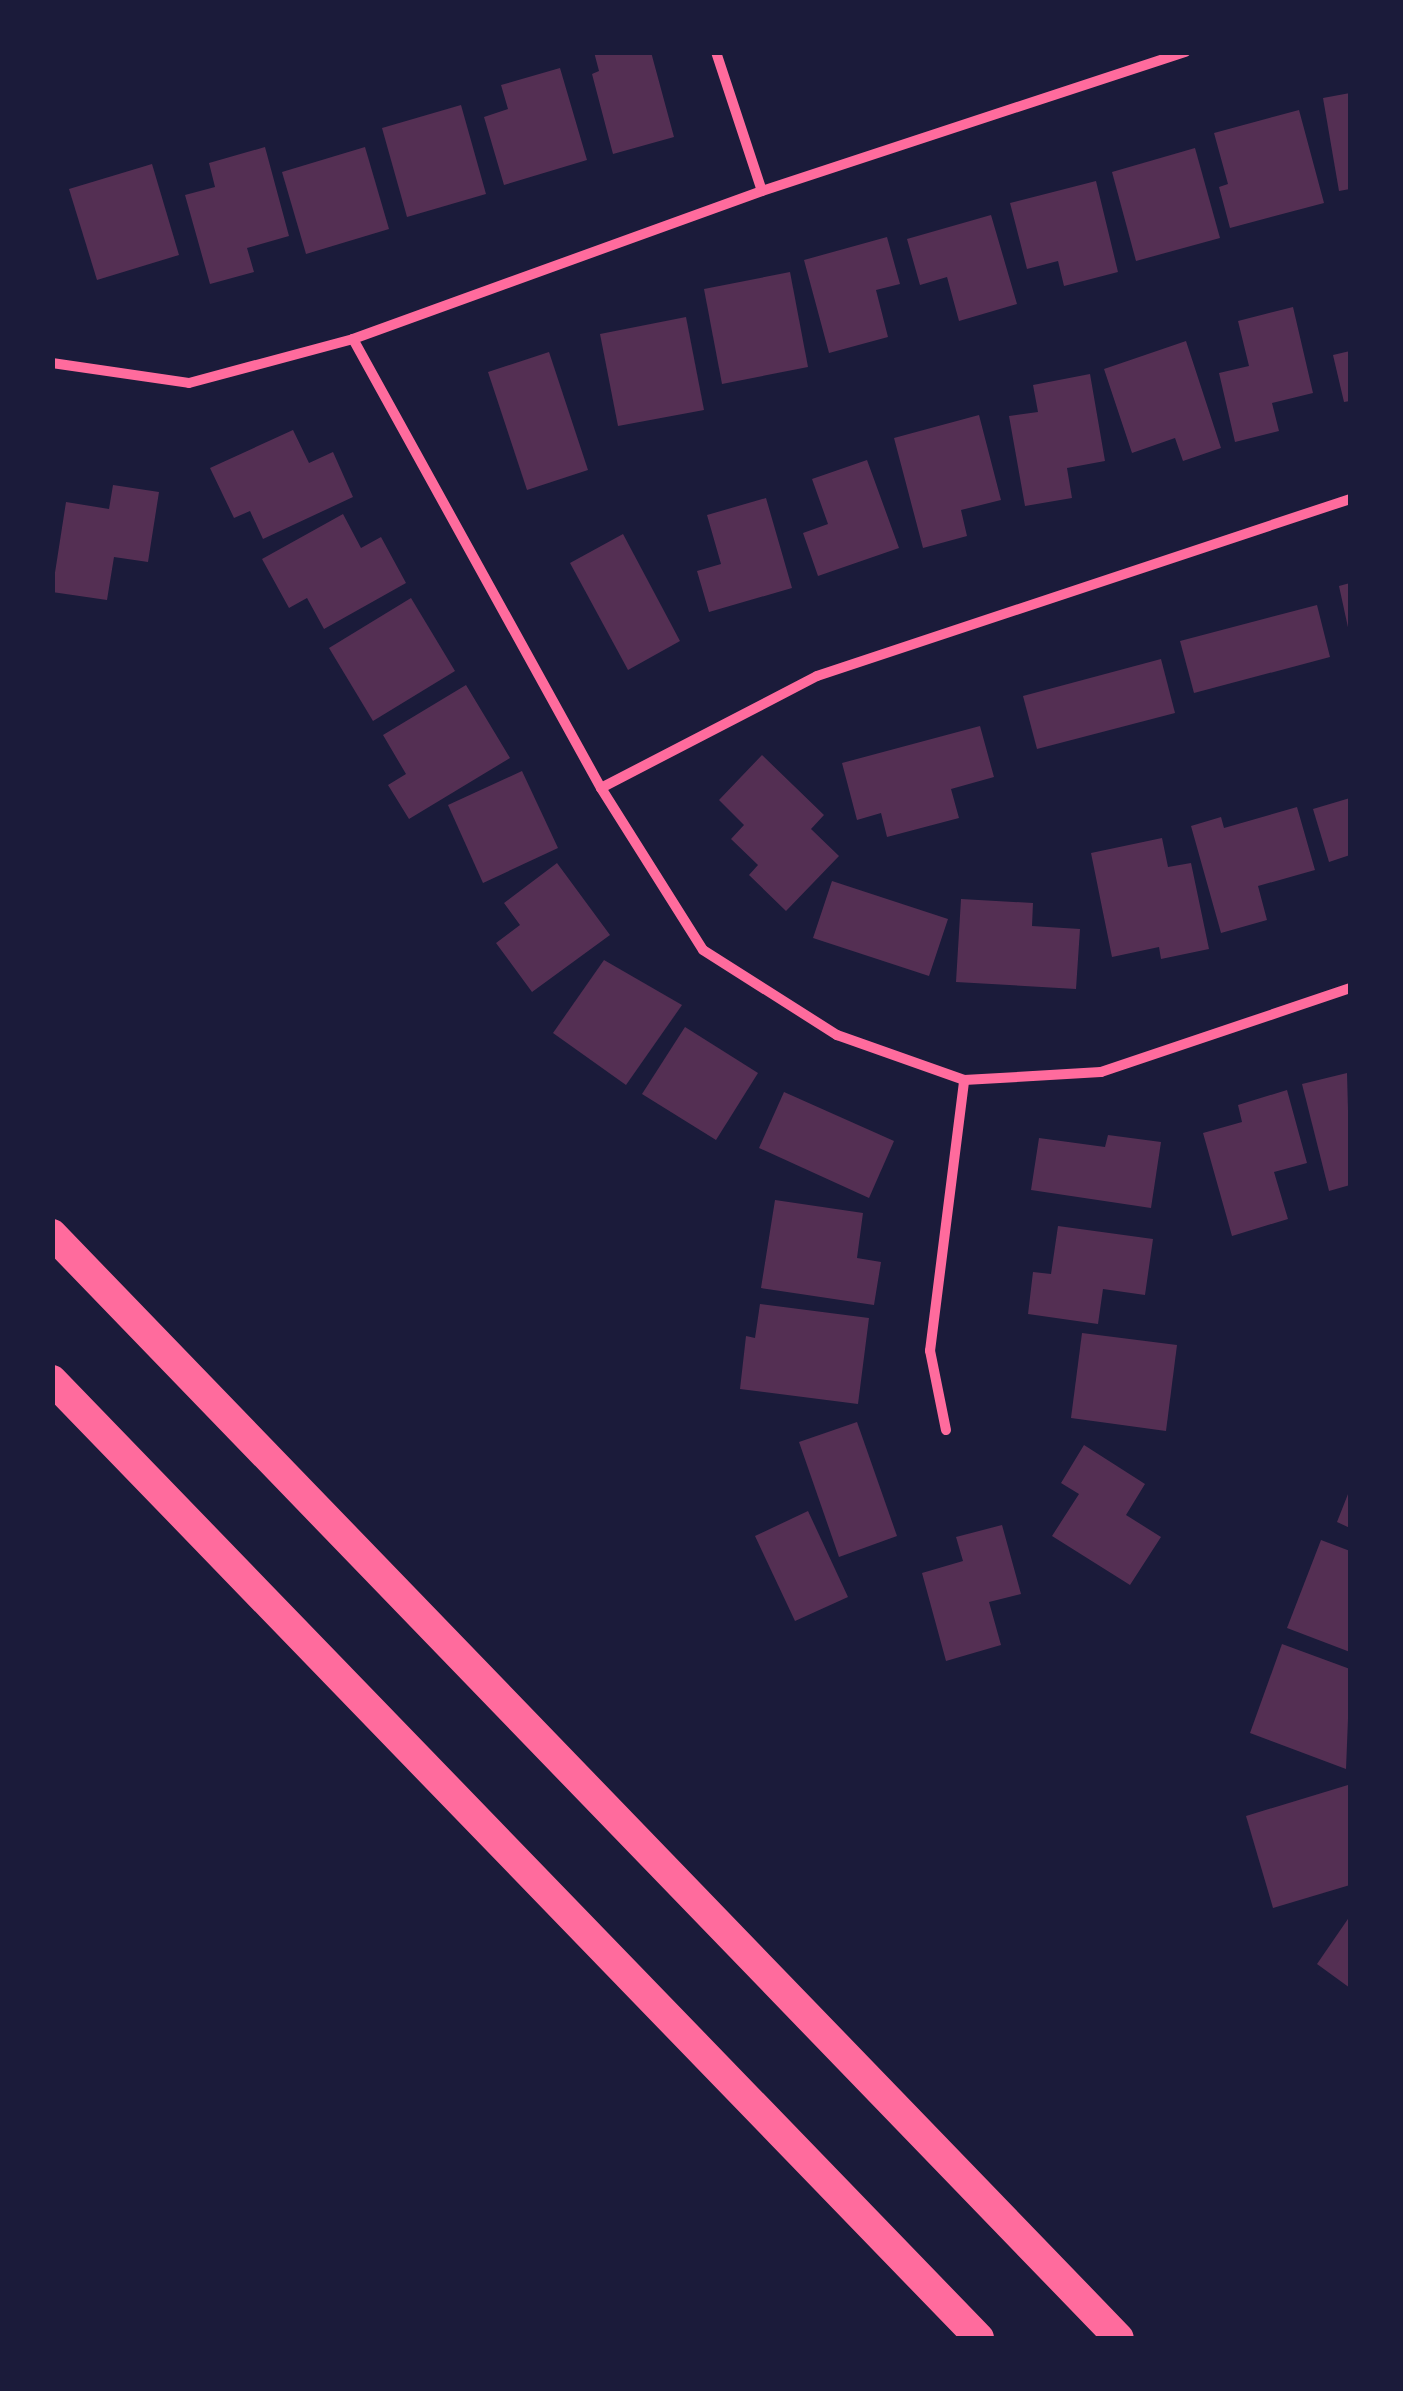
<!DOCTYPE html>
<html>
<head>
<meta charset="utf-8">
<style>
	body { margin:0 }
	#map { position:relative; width:1403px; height:2391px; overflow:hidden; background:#1b1b3a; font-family:"Roboto Condensed",sans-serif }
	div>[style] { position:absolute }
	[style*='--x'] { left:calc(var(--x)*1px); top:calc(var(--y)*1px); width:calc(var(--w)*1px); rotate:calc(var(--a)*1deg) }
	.building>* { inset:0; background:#542f53 }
	.minor>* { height:10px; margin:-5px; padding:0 5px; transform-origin:5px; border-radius:5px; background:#ff6b9d }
	.motorway>* { height:30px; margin:-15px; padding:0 15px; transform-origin:15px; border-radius:15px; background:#ff6b9d }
	span { translate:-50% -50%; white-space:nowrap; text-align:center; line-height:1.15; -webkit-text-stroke:8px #1b1b3a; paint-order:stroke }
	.frame { position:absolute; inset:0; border:55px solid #1b1b3a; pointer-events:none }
</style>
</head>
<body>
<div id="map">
	<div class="building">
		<i style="clip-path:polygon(594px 52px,651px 52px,674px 137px,613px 154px,592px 74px,599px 71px)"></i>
		<i style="clip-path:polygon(560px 68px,587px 160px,504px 185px,484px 117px,508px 109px,501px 85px)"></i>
		<i style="clip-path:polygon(1350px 93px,1350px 189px,1339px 191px,1323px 98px)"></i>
		<i style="clip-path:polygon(461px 105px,486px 194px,407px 217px,382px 128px)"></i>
		<i style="clip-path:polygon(1299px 110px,1324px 203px,1230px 228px,1219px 187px,1228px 184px,1214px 133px)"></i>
		<i style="clip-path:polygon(265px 147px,289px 236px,247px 248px,254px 272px,210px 284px,185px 195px,215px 187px,209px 163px)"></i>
		<i style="clip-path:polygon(365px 147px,389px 229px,306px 254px,282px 172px)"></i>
		<i style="clip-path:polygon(1195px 148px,1220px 238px,1136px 261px,1112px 172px)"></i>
		<i style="clip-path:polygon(152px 164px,179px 255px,97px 280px,69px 189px)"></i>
		<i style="clip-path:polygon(1096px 181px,1118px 272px,1064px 286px,1058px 261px,1027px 269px,1010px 203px)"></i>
		<i style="clip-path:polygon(991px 215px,1017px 304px,959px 321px,947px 277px,920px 285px,907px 239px)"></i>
		<i style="clip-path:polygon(887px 237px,900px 284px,876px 290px,888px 337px,829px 353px,804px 260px)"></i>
		<i style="clip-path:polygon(790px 272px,808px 367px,722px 384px,704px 289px)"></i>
		<i style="clip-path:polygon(1293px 307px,1313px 393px,1272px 403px,1279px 431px,1235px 442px,1219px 373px,1249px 366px,1238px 321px)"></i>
		<i style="clip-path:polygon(686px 317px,704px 410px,618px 426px,600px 334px)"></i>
		<i style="clip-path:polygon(1186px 341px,1221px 448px,1183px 461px,1175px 438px,1132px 453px,1104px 369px)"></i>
		<i style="clip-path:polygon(1350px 351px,1350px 401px,1344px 402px,1333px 355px)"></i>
		<i style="clip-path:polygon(549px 352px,588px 470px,527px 490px,488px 372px)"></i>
		<i style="clip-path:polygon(1090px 374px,1105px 461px,1067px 468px,1072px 498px,1025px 506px,1009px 416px,1038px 412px,1033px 385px)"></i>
		<i style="clip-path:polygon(979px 415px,1001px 500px,961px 510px,967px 536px,923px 548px,894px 438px)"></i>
		<i style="clip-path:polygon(293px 430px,309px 463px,333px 452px,353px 497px,263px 539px,250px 511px,234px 518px,210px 468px)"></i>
		<i style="clip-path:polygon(867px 460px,899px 548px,818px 576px,803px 533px,828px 524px,812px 479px)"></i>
		<i style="clip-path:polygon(113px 485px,159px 492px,148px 562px,114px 557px,107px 600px,52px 592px,66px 502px,109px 509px)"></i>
		<i style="clip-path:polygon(766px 498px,792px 588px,709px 612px,697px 571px,721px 564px,707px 515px)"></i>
		<i style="clip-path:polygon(343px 514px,361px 548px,381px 537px,406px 583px,324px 629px,307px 598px,289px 608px,262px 559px)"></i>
		<i style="clip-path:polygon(623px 534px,680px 641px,628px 670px,570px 563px)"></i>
		<i style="clip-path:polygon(1350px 583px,1350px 632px,1349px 632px,1339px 586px)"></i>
		<i style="clip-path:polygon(411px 598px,455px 671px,373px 721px,329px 648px)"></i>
		<i style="clip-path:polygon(1317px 605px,1330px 657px,1194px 693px,1180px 641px)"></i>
		<i style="clip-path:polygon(1161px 659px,1175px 713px,1037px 749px,1023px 696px)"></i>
		<i style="clip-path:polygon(466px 685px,510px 758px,409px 819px,388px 785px,406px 774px,383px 735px)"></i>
		<i style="clip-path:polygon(980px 726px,994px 777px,951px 789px,959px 818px,887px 837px,881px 813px,857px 820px,842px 763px)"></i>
		<i style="clip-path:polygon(762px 755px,824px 815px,811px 829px,839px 856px,786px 911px,749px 875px,758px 865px,731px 839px,744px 825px,719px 800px)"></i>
		<i style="clip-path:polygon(522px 771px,558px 848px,483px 883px,448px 805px)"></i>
		<i style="clip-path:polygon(1350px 798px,1350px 855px,1329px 862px,1313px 809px)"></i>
		<i style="clip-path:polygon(1297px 807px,1315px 870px,1258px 886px,1267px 920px,1221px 933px,1191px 826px,1221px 817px,1224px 828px)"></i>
		<i style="clip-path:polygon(1162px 838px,1168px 867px,1191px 863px,1209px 949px,1161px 959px,1159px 947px,1112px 957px,1091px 853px)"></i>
		<i style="clip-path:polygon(557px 863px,610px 935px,532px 992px,496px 943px,520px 925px,504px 903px)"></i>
		<i style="clip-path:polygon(832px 881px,948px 919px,929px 976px,813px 938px)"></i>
		<i style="clip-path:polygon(961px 899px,1033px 903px,1032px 926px,1080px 929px,1076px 989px,956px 982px)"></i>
		<i style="clip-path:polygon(604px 960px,682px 1005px,626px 1085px,553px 1033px)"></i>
		<i style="clip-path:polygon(685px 1027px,758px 1073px,716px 1140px,642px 1094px)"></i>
		<i style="clip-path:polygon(1347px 1073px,1350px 1185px,1329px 1191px,1302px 1084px)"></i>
		<i style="clip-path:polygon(1287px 1090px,1307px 1163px,1274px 1172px,1288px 1219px,1232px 1236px,1203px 1133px,1242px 1122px,1238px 1105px)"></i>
		<i style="clip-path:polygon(784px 1092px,894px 1141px,869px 1198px,759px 1148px)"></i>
		<i style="clip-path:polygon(1108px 1135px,1161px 1142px,1151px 1208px,1031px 1190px,1039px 1138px,1105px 1147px)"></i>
		<i style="clip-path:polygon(775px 1200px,863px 1213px,857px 1258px,881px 1262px,874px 1305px,761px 1288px)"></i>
		<i style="clip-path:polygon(1058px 1226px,1153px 1239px,1145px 1295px,1103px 1289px,1098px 1324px,1028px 1314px,1033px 1272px,1051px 1274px)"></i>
		<i style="clip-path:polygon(760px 1304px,869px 1318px,858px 1404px,740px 1389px,746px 1336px,755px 1338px)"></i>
		<i style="clip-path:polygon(1082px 1333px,1177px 1345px,1166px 1431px,1071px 1418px)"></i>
		<i style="clip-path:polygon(857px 1422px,897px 1536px,839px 1557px,799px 1442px)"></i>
		<i style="clip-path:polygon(1084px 1445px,1145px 1484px,1126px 1515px,1161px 1537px,1130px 1585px,1052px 1536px,1079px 1494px,1061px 1483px)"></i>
		<i style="clip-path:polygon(1350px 1489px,1350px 1528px,1337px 1522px)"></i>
		<i style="clip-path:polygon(808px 1511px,848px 1597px,795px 1621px,755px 1536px)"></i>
		<i style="clip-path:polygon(1002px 1525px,1021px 1594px,989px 1602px,1001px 1645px,946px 1661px,922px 1573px,963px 1561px,956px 1537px)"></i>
		<i style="clip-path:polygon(1321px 1540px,1350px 1551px,1350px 1652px,1287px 1628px)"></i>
		<i style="clip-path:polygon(1282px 1644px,1350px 1669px,1346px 1769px,1250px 1733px)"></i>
		<i style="clip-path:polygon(1348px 1785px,1350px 1885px,1273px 1908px,1246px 1816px)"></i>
		<i style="clip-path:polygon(1350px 1916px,1350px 1988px,1317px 1964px)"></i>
	</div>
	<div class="minor">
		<i style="--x:716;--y:52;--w:146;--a:71.7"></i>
		<i style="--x:353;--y:339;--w:513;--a:61.09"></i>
		<i style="--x:601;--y:788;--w:191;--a:57.8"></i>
		<i style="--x:703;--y:950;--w:159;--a:32.4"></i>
		<i style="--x:837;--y:1035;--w:135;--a:19.5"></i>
		<i style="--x:964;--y:1080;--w:137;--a:-3.3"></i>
		<i style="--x:1101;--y:1072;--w:263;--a:-18.6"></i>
		<i style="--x:52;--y:363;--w:138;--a:8.3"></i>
		<i style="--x:189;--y:383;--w:170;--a:-15"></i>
		<i style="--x:353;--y:339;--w:435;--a:-19.9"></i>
		<i style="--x:762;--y:191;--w:446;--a:-18.2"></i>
		<i style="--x:601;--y:788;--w:243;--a:-27.4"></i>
		<i style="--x:817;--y:676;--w:562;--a:-18.37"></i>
		<i style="--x:946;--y:1430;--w:81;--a:-101.4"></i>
		<i style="--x:930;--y:1351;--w:273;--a:-82.8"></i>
	</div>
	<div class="motorway">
		<i style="--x:52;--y:1234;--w:1535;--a:45.98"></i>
		<i style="--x:52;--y:1380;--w:1333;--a:45.94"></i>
	</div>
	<div class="frame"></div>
</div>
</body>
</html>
